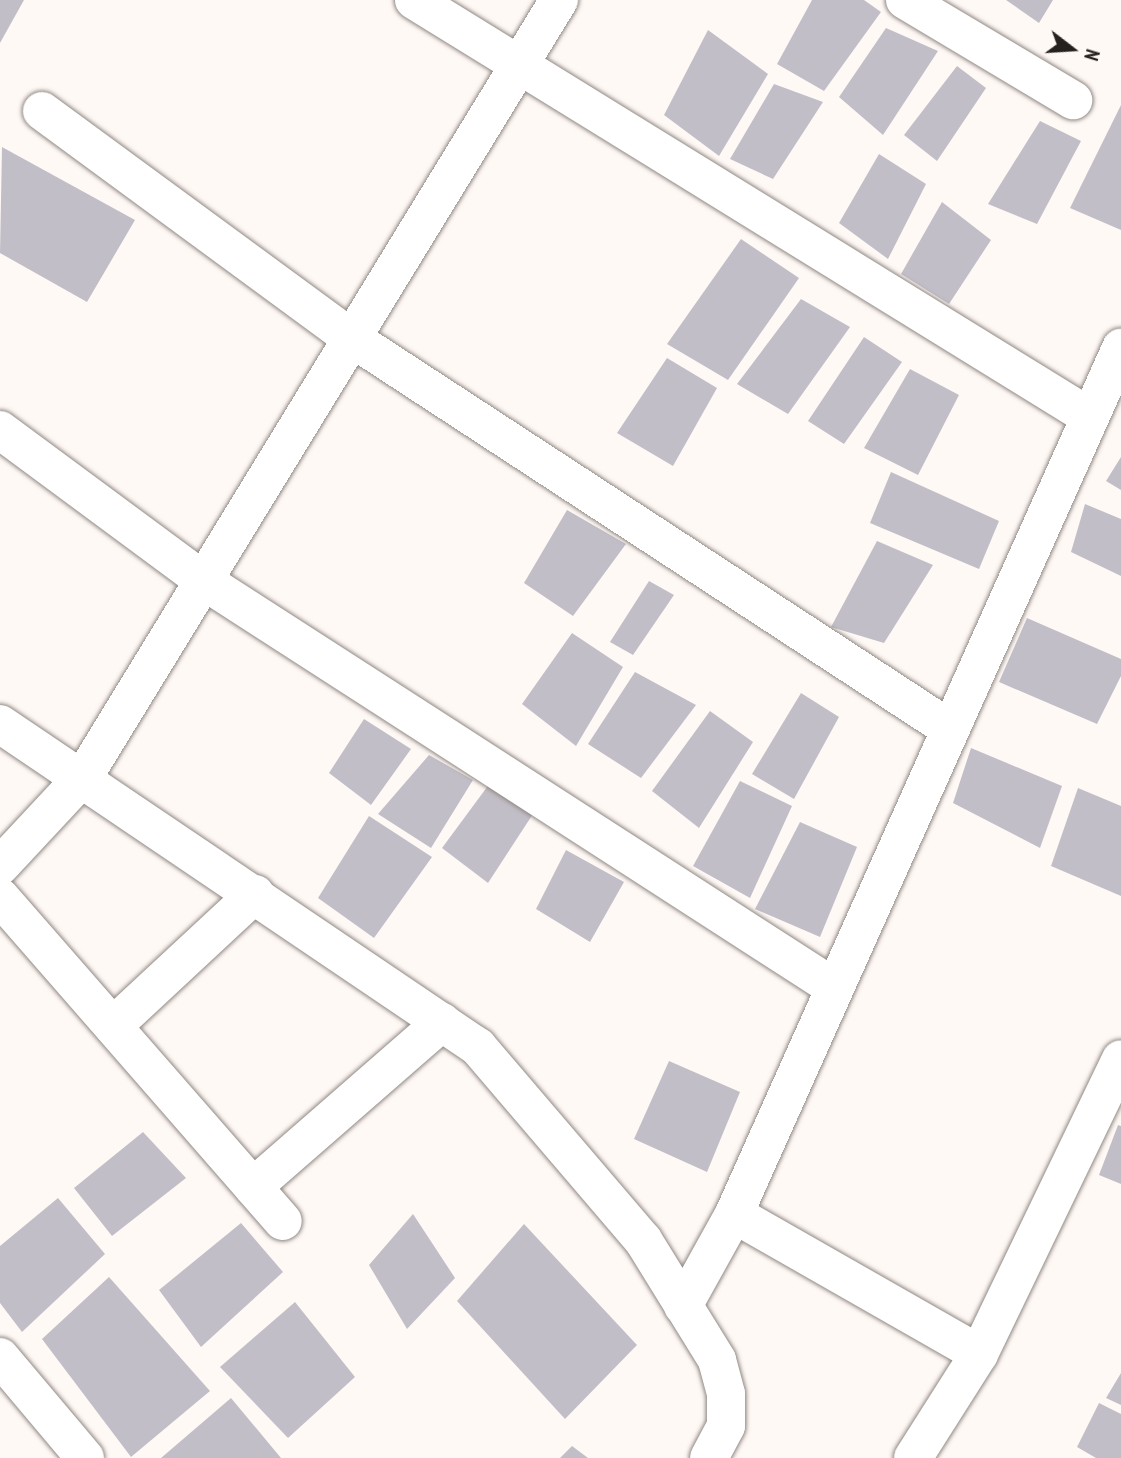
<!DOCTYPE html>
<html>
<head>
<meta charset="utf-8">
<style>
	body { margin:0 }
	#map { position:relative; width:1121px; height:1458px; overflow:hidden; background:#fff9f6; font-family:"PT Sans Narrow",sans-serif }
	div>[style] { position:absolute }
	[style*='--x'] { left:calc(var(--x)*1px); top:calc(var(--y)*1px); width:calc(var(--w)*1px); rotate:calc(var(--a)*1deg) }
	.building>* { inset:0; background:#c2bec7 }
	.roads { filter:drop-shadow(0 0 2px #908883) drop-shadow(0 0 2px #908883) }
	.street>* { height:38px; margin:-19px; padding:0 19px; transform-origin:19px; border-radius:19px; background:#fff }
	span { translate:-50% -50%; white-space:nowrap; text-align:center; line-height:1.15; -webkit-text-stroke:7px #fff9f6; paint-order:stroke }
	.north { position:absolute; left:1037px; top:14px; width:70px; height:70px; -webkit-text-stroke:5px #fff9f6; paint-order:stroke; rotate:107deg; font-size:19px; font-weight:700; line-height:28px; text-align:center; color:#24211f }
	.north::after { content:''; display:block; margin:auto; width:24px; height:32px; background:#24211f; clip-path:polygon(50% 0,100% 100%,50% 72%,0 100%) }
</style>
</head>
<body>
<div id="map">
	<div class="building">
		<i style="clip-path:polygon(0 0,24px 0,0 43px)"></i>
		<i style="clip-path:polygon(812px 0,864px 0,881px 12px,824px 91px,777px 64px)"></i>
		<i style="clip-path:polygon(1006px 0,1053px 0,1039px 23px)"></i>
		<i style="clip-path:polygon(886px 28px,938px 51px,883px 135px,839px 97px)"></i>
		<i style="clip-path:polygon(708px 30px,768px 74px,719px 156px,664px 115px)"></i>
		<i style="clip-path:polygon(957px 66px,986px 88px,937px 161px,904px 135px)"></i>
		<i style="clip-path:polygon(774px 84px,823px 102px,773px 179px,730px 159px)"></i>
		<i style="clip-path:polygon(1121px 105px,1121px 230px,1070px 208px)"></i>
		<i style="clip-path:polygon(1040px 121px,1081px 141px,1037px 224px,988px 204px)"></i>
		<i style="clip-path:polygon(2px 147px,135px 220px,87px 302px,0 253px)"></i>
		<i style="clip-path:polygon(879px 154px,926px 184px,888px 259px,839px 223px)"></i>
		<i style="clip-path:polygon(942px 202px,991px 240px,949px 304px,901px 274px)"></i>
		<i style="clip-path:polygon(741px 239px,799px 278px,728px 380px,667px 344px)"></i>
		<i style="clip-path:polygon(801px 299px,850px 327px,788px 414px,737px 384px)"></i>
		<i style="clip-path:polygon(864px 337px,902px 362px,844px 444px,808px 421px)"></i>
		<i style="clip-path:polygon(667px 358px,717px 388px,673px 466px,617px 433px)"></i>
		<i style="clip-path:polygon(910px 369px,959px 395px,918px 475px,864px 448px)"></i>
		<i style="clip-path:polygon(1121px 457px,1121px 490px,1106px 481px)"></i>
		<i style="clip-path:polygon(891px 472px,999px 521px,979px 569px,870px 523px)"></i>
		<i style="clip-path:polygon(1085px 504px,1121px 519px,1121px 576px,1071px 552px)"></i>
		<i style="clip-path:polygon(567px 510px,626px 544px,573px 616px,524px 583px)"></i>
		<i style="clip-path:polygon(877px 541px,933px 565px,884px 643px,831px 627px)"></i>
		<i style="clip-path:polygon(649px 581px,674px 595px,633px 655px,610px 642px)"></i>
		<i style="clip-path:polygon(1027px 618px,1121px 659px,1121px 676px,1097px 724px,999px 682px)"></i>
		<i style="clip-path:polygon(572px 633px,623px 667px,576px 746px,522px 704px)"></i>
		<i style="clip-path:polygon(635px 672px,696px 705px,641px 778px,588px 744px)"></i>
		<i style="clip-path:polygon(801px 693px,839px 717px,794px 799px,752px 774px)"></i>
		<i style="clip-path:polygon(710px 711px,753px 742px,699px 828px,652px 791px)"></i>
		<i style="clip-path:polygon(364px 719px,411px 749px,371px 805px,329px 773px)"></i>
		<i style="clip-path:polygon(971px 748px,1062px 786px,1040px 848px,953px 803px)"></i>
		<i style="clip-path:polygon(429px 755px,473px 780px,431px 848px,378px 814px)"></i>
		<i style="clip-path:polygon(740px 781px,792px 806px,750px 898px,693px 866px)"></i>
		<i style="clip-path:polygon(490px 783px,533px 814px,488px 883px,442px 848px)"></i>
		<i style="clip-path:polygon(1078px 788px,1121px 806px,1121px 896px,1051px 866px)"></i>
		<i style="clip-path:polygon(369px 816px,432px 857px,374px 938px,318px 898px)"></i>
		<i style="clip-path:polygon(800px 822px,857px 847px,820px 937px,755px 909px)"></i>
		<i style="clip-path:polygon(566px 850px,624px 882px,590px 942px,536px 909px)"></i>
		<i style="clip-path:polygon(669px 1061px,740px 1092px,707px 1172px,634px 1139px)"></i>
		<i style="clip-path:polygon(1118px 1125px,1121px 1126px,1121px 1184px,1099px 1175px)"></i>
		<i style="clip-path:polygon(143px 1132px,186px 1178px,112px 1236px,74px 1188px)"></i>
		<i style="clip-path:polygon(58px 1198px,105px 1254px,22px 1332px,0 1303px,0 1246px)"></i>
		<i style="clip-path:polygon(413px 1214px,455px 1278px,407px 1329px,369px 1265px)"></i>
		<i style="clip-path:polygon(241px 1223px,283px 1272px,201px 1347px,159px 1290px)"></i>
		<i style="clip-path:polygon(524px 1224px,637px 1345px,565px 1419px,457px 1301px)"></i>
		<i style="clip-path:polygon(109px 1277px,210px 1391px,131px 1457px,42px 1339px)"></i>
		<i style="clip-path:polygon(295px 1302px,355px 1377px,288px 1438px,220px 1367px)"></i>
		<i style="clip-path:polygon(1121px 1373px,1121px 1405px,1106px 1398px)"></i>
		<i style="clip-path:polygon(231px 1398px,281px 1458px,161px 1458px)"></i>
		<i style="clip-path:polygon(1099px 1403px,1121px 1414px,1121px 1458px,1096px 1458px,1077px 1447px)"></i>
		<i style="clip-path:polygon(572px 1446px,588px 1458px,560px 1458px)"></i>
	</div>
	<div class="roads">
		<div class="street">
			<i style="--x:414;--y:0;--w:794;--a:31.67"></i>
			<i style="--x:905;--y:0;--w:196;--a:30.8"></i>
			<i style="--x:42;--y:111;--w:382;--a:36.3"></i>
			<i style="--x:350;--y:337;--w:717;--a:33.16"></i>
			<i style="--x:0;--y:430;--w:250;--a:36.5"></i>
			<i style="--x:201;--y:579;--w:754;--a:32.83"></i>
			<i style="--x:0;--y:724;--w:577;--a:34.05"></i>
			<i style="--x:478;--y:1047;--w:254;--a:49.5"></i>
			<i style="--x:643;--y:1240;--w:141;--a:58.3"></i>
			<i style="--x:717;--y:1360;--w:35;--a:75"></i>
			<i style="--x:726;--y:1394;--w:32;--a:90"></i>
			<i style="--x:726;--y:1426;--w:36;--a:118"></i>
			<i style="--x:0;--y:866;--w:123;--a:-47"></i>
			<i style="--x:84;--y:776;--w:910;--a:-58.53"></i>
			<i style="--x:0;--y:897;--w:430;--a:48.9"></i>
			<i style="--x:113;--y:1026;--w:194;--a:-42.9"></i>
			<i style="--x:253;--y:1187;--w:251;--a:-41.1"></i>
			<i style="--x:734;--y:1214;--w:282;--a:29.7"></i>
			<i style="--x:683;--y:1306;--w:105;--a:-61"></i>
			<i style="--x:734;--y:1214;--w:949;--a:-65.92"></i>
			<i style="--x:0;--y:1357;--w:132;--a:49.9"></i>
			<i style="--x:913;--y:1458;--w:123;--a:-57.6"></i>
			<i style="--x:979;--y:1354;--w:327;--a:-64.3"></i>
		</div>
	</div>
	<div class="north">N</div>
</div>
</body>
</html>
